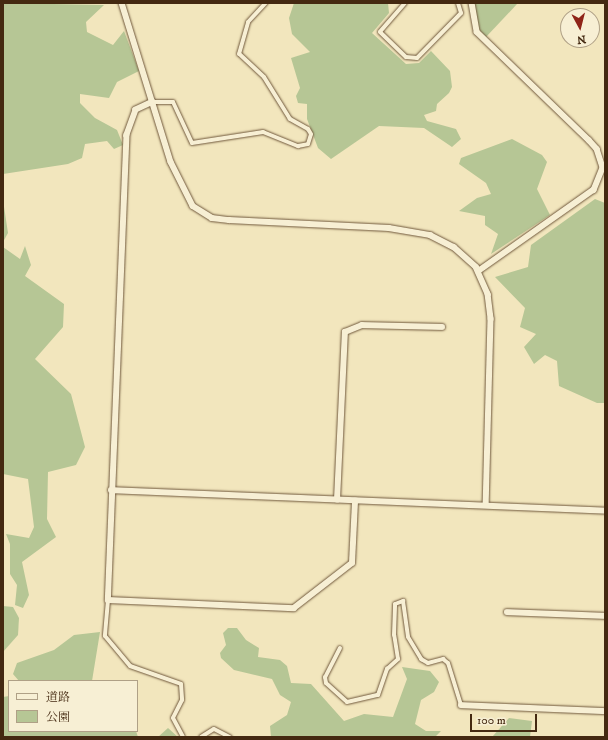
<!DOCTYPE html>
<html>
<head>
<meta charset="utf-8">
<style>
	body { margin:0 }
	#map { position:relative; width:608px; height:740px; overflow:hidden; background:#f2e6bd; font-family:"IM FELL DW Pica","Noto Serif JP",serif }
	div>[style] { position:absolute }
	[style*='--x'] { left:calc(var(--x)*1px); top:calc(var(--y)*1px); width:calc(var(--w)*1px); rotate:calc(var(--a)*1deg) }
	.green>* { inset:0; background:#b6c695 }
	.roads { filter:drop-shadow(0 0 1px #70583c) drop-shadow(0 0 1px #70583c) }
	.street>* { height:4px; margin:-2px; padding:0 2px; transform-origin:2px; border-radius:2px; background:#f7efd4 }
	.secondary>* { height:5.5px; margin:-2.75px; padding:0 2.75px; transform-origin:2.75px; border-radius:2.75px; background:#f7efd4 }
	span { translate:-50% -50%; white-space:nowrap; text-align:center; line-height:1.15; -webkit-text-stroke:3px #f7efd4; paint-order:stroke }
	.frame { position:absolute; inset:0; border:4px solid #442911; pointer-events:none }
	.legend { position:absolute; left:8px; top:680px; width:130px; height:52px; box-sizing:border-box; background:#f7efd4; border:1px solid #afa086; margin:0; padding:5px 7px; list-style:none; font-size:12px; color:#442911 }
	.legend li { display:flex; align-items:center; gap:8px; height:20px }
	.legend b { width:20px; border:1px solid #afa086 }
	.north { position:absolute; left:560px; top:8px; width:40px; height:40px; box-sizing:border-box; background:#f7efd4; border:1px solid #afa086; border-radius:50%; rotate:173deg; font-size:11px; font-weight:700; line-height:16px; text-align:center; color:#442911 }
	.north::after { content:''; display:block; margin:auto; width:14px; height:18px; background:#8f2418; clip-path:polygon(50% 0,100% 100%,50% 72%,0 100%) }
	.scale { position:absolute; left:470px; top:714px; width:67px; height:18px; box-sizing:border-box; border:2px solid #442911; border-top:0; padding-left:5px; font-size:12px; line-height:14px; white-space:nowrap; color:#442911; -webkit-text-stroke:3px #f7efd4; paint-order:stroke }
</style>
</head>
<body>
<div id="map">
	<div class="green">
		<i style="clip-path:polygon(3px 3px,104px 5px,86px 22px,87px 32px,113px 45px,124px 31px,139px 71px,117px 82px,109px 98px,80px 94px,80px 103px,95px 118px,117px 130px,123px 145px,114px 149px,107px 141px,85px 144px,82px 158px,68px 164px,3px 174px)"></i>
		<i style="clip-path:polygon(294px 3px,388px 3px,389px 13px,372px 33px,406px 64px,419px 63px,431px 51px,450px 71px,452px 87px,449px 93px,437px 104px,436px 111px,424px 115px,427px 121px,456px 129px,461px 139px,452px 147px,424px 128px,379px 126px,331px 159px,318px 148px,307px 119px,307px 104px,298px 103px,296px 96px,300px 88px,291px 58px,310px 52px,292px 34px,289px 18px)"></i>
		<i style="clip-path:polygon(475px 3px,518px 3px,486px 37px,476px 26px)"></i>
		<i style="clip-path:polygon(512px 139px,542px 155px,547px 162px,537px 189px,550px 215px,491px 254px,498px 234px,485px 225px,485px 216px,459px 211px,477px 198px,491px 194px,486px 183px,459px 164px,461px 158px)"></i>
		<i style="clip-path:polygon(595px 199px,605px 203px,605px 403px,597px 403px,559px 386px,557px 361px,545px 355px,534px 364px,524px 347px,536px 334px,520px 327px,525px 308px,495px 277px,528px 267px,531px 245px)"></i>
		<i style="clip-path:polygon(3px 200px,8px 233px,3px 242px)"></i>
		<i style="clip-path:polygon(25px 246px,31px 265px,25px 276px,64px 304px,63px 327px,35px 359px,71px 394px,85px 447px,76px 465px,48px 472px,47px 519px,56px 537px,22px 562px,29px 595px,23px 608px,15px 605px,17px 585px,10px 574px,10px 544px,6px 534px,29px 538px,34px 527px,28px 479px,3px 474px,3px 247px,20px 259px)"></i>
		<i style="clip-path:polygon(3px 606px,13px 607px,19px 618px,18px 635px,3px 652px)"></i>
		<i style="clip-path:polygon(228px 628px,237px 628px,246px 640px,259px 648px,258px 657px,280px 660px,287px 666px,291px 683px,311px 684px,344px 721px,364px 714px,393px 717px,407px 679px,402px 667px,430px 671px,439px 682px,434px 692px,421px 700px,415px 724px,426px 731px,441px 731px,435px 737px,271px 737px,270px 726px,287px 715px,291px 702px,280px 695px,272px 679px,234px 670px,221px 658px,220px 653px,226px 645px,223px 633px)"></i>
		<i style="clip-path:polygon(100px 632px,92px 681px,19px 681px,13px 674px,17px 663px,54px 650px,74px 635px)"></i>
		<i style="clip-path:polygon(9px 696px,9px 731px,136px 731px,138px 737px,3px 737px,3px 697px)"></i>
		<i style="clip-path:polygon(509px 718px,532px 721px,530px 737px,492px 737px)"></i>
		<i style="clip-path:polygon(168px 728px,178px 737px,158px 737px)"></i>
	</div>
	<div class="roads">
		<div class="street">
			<i style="--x:405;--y:3;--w:38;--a:131"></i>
			<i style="--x:380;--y:32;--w:36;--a:44"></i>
			<i style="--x:406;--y:57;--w:11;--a:5"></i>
			<i style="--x:417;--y:58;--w:63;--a:-45.6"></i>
			<i style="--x:461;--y:13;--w:10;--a:-107"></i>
			<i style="--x:153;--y:102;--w:20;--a:0"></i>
			<i style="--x:173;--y:102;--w:45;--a:65.1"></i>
			<i style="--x:192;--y:143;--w:72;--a:-8.8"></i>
			<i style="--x:263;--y:132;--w:38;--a:22"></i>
			<i style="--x:298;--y:146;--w:10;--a:-11"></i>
			<i style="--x:308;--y:144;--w:10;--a:-73"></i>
			<i style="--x:311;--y:134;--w:6;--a:-121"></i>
			<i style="--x:308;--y:129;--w:21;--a:-151"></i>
			<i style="--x:290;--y:119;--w:49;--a:-121.8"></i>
			<i style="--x:264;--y:77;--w:34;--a:-137"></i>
			<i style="--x:239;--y:54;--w:33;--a:-74"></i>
			<i style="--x:248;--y:22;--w:26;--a:-47"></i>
			<i style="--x:108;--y:600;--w:36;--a:95"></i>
			<i style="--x:105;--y:636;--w:39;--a:50"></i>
			<i style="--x:130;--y:666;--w:54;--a:19.4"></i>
			<i style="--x:181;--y:684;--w:16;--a:86"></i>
			<i style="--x:182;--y:700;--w:20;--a:117"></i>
			<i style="--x:173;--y:718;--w:21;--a:62"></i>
			<i style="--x:340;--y:648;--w:33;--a:117"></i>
			<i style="--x:325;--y:677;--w:6;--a:81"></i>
			<i style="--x:326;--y:683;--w:28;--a:42"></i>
			<i style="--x:347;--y:702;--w:32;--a:-13"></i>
			<i style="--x:378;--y:695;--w:28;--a:-71"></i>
			<i style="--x:387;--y:669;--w:15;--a:-42"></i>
			<i style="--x:398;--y:659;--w:24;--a:-99"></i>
			<i style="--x:394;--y:635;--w:31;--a:-88"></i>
			<i style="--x:395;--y:604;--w:9;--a:-21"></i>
			<i style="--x:403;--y:601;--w:36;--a:82"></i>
			<i style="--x:408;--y:637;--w:26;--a:59"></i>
			<i style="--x:421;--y:659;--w:8;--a:30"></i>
			<i style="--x:428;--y:663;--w:16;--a:-15"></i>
			<i style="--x:443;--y:659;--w:6;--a:39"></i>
			<i style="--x:448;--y:663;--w:44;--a:72.8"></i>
			<i style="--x:201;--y:737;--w:15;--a:-32"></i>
			<i style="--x:214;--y:729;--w:18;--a:27"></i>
		</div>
		<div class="secondary">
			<i style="--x:122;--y:3;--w:166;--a:72.9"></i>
			<i style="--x:171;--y:162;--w:49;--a:63.4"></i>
			<i style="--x:193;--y:206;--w:22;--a:32"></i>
			<i style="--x:212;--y:218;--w:17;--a:7"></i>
			<i style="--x:229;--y:220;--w:160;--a:2.9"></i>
			<i style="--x:389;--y:228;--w:42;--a:9.7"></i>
			<i style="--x:430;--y:235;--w:27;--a:27"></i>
			<i style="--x:454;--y:247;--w:30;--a:42"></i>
			<i style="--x:476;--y:267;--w:30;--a:66"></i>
			<i style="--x:488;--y:294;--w:25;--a:83"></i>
			<i style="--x:491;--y:319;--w:186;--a:91.5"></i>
			<i style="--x:472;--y:3;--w:29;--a:80"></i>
			<i style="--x:477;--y:32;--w:156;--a:44"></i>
			<i style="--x:589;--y:140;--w:12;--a:48"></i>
			<i style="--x:597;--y:149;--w:20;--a:72"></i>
			<i style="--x:603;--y:168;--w:24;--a:112"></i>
			<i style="--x:594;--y:190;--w:141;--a:144.8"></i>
			<i style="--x:153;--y:102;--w:19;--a:155"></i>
			<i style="--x:136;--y:110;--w:27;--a:110"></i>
			<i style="--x:127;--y:135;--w:465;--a:92.3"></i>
			<i style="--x:108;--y:600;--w:186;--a:2.5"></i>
			<i style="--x:294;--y:608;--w:73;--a:-37.8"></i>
			<i style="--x:352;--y:563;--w:62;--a:-87.2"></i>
			<i style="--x:111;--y:490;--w:494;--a:2.4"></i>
			<i style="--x:337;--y:500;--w:168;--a:-87.3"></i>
			<i style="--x:345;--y:332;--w:18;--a:-22"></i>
			<i style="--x:362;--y:325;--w:80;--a:1.4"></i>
			<i style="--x:507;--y:612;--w:98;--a:2.3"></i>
			<i style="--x:461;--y:705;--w:144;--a:2.4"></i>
		</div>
	</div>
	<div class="frame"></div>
	<ul class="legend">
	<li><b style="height:5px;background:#f7efd4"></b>道路</li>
	<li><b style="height:11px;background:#b6c695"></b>公園</li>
	</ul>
	<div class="north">N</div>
	<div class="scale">100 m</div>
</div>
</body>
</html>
